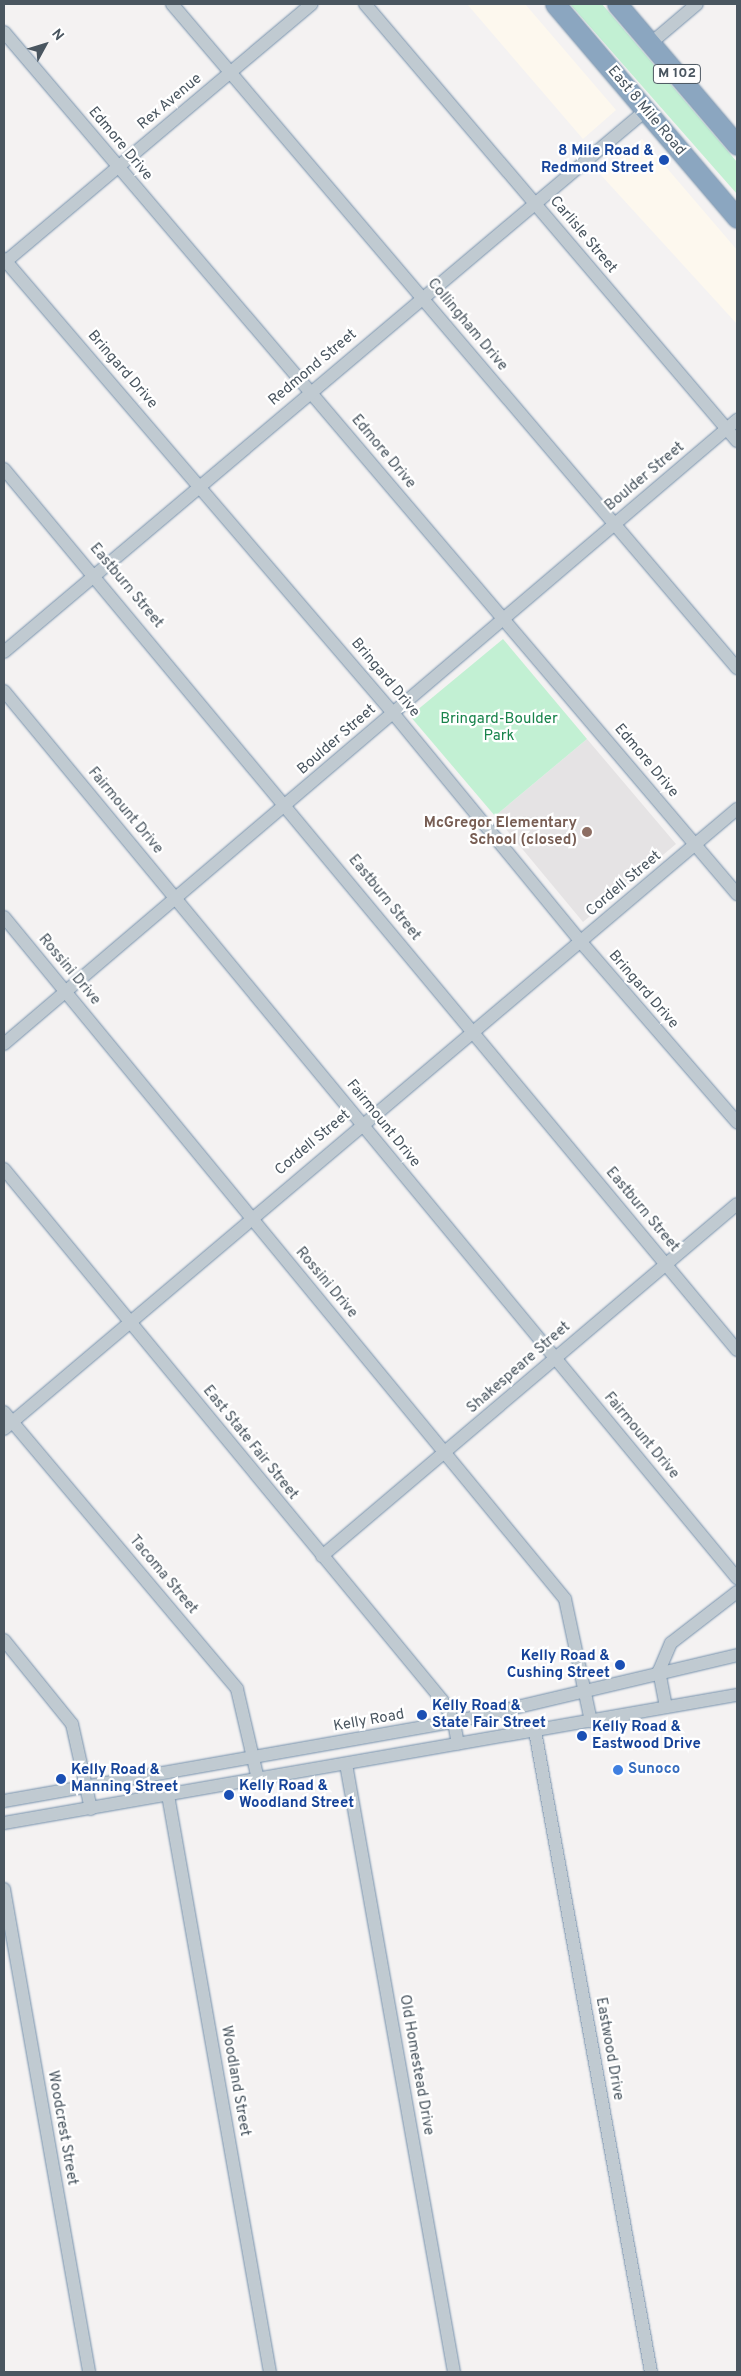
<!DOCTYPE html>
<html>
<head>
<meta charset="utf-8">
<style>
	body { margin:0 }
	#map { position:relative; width:741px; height:2376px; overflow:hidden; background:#f4f2f2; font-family:Overpass,sans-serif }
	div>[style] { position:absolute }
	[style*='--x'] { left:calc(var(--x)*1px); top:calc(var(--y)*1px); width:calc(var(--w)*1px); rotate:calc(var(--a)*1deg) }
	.commercial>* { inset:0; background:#fdf8ee }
	.education>* { inset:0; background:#e5e3e4 }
	.green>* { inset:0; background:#c2f0d3 }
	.roads { filter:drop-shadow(0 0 1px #7691ac) drop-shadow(0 0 1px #7691ac) }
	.minor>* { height:12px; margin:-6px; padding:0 6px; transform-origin:6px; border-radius:6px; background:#c0cad1 }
	.highway>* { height:19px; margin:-9.5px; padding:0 9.5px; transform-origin:9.5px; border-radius:9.5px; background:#8ba6c0 }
	.dots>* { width:14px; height:14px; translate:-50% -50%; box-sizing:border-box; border:2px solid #fff; border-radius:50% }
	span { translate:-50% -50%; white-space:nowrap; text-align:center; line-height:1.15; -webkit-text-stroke:4.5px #fff; paint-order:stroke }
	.shield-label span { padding:1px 4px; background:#fff; border:1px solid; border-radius:4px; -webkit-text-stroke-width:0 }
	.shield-label { font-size:14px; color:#4a5660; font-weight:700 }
	.street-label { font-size:15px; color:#4a5660 }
	.transit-label { font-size:15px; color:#164399; font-weight:700 }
	.right { translate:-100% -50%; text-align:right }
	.left { translate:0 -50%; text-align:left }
	.park-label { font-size:15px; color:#18834b }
	.education-label { font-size:15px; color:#785e54; font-weight:700 }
	.shop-label { font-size:15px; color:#366cbe; font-weight:700 }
	.frame { position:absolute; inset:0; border:5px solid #4a5660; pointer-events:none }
	.north { position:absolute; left:20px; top:20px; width:50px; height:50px; -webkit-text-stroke:4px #fff; paint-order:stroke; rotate:51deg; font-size:14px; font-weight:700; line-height:20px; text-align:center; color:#4a5660 }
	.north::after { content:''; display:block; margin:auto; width:18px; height:22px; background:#4a5660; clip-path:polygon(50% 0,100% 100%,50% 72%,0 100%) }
</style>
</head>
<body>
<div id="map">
	<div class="commercial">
		<i style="clip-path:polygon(467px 4px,525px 4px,616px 110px,583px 139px)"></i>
		<i style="clip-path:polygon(642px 139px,737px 250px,737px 324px,600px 174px)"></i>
	</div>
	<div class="education">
		<i style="clip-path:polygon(587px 739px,676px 844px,583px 922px,495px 816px)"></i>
	</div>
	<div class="green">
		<i style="clip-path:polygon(570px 4px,602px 4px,737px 162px,737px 194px)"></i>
		<i style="clip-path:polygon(503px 639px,587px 739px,495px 816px,410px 716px)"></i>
	</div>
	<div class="roads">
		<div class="minor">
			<i style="--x:172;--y:4;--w:872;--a:49.61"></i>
			<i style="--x:365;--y:4;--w:574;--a:49.59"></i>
			<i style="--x:4;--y:32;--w:1132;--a:49.62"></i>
			<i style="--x:651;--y:43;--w:60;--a:-40.3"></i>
			<i style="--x:4;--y:259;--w:598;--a:49.41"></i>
			<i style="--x:393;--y:713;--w:295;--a:50.6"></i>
			<i style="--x:580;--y:941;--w:240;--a:49.1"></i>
			<i style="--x:4;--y:263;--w:402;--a:-40.1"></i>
			<i style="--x:4;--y:469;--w:1146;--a:50.24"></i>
			<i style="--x:4;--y:652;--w:839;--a:-40.16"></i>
			<i style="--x:4;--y:691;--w:1151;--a:50.43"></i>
			<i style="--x:4;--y:917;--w:883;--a:50.56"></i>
			<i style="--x:565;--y:1599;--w:125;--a:78"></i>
			<i style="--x:4;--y:1044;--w:963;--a:-40.41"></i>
			<i style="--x:4;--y:1169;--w:688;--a:50.48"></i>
			<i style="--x:442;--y:1700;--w:25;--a:61"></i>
			<i style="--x:454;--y:1722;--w:22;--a:80"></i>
			<i style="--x:4;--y:1412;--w:362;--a:49.9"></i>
			<i style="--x:237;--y:1689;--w:92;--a:76.9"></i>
			<i style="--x:4;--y:1429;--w:960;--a:-40.23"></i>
			<i style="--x:322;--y:1556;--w:544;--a:-40.3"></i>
			<i style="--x:4;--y:1640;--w:108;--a:51"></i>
			<i style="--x:72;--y:1724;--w:87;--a:77.4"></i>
			<i style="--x:666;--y:1707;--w:37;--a:-101"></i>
			<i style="--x:659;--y:1671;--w:30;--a:-67"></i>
			<i style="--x:671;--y:1643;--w:83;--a:-37.7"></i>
			<i style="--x:535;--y:1731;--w:651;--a:79.74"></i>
			<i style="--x:346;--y:1764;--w:618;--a:79.93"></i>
			<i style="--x:168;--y:1795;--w:586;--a:79.98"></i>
			<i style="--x:4;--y:1801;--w:457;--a:-10"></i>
			<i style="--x:454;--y:1722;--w:291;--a:-13.3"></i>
			<i style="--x:4;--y:1823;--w:744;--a:-9.91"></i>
			<i style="--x:4;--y:1889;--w:490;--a:80"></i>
		</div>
		<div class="highway">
			<i style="--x:555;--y:4;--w:281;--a:49.6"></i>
			<i style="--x:617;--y:4;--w:185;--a:49.6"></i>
		</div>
	</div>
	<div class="dots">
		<i style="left:664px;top:160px;background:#1a4fb4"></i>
		<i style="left:587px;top:832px;background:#8d6e63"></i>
		<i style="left:620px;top:1665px;background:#1a4fb4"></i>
		<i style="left:422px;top:1715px;background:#1a4fb4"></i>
		<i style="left:582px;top:1736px;background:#1a4fb4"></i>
		<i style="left:618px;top:1770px;background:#3f7fe0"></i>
		<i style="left:61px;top:1779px;background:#1a4fb4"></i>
		<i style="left:229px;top:1795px;background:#1a4fb4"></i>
	</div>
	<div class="shield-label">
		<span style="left:677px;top:74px">M 102</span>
	</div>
	<div class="street-label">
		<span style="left:170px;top:102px;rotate:-40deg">Rex Avenue</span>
		<span style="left:646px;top:111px;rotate:50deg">East 8 Mile Road</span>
		<span style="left:120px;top:144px;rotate:50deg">Edmore Drive</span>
		<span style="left:583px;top:235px;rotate:50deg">Carlisle Street</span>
		<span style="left:467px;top:325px;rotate:50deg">Collingham Drive</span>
		<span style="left:313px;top:368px;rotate:-40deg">Redmond Street</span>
		<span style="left:122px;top:370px;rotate:49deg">Bringard Drive</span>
		<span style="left:383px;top:452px;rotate:50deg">Edmore Drive</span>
		<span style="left:645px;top:477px;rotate:-40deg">Boulder Street</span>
		<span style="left:126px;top:586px;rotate:50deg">Eastburn Street</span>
		<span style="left:385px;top:678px;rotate:50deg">Bringard Drive</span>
		<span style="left:337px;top:740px;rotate:-41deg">Boulder Street</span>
		<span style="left:646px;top:761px;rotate:50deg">Edmore Drive</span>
		<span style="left:125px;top:811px;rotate:50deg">Fairmount Drive</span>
		<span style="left:624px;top:884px;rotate:-40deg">Cordell Street</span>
		<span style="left:384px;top:898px;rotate:51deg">Eastburn Street</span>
		<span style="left:69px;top:970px;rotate:50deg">Rossini Drive</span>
		<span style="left:643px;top:990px;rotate:49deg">Bringard Drive</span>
		<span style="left:383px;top:1124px;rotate:51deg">Fairmount Drive</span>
		<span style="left:313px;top:1143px;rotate:-40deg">Cordell Street</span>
		<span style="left:642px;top:1210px;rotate:50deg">Eastburn Street</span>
		<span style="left:326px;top:1283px;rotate:50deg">Rossini Drive</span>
		<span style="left:519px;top:1368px;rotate:-41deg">Shakespeare Street</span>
		<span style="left:641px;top:1436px;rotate:50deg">Fairmount Drive</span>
		<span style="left:250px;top:1443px;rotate:51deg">East State Fair Street</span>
		<span style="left:163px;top:1575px;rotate:50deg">Tacoma Street</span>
		<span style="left:369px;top:1721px;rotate:-10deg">Kelly Road</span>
		<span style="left:609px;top:2049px;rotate:80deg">Eastwood Drive</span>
		<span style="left:416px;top:2065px;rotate:80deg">Old Homestead Drive</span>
		<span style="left:235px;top:2081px;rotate:80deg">Woodland Street</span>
		<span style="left:62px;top:2128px;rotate:80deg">Woodcrest Street</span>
	</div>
	<div class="transit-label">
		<span class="right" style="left:654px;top:160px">8 Mile Road &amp;<br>Redmond Street</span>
		<span class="right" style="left:610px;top:1665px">Kelly Road &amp;<br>Cushing Street</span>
		<span class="left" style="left:432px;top:1715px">Kelly Road &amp;<br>State Fair Street</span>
		<span class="left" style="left:592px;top:1736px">Kelly Road &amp;<br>Eastwood Drive</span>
		<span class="left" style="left:71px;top:1779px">Kelly Road &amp;<br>Manning Street</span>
		<span class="left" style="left:239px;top:1795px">Kelly Road &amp;<br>Woodland Street</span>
	</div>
	<div class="park-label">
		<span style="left:499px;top:728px">Bringard-Boulder<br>Park</span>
	</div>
	<div class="education-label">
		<span class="right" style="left:577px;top:832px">McGregor Elementary<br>School (closed)</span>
	</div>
	<div class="shop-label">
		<span class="left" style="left:628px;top:1770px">Sunoco</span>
	</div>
	<div class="frame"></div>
	<div class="north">N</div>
</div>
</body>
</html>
